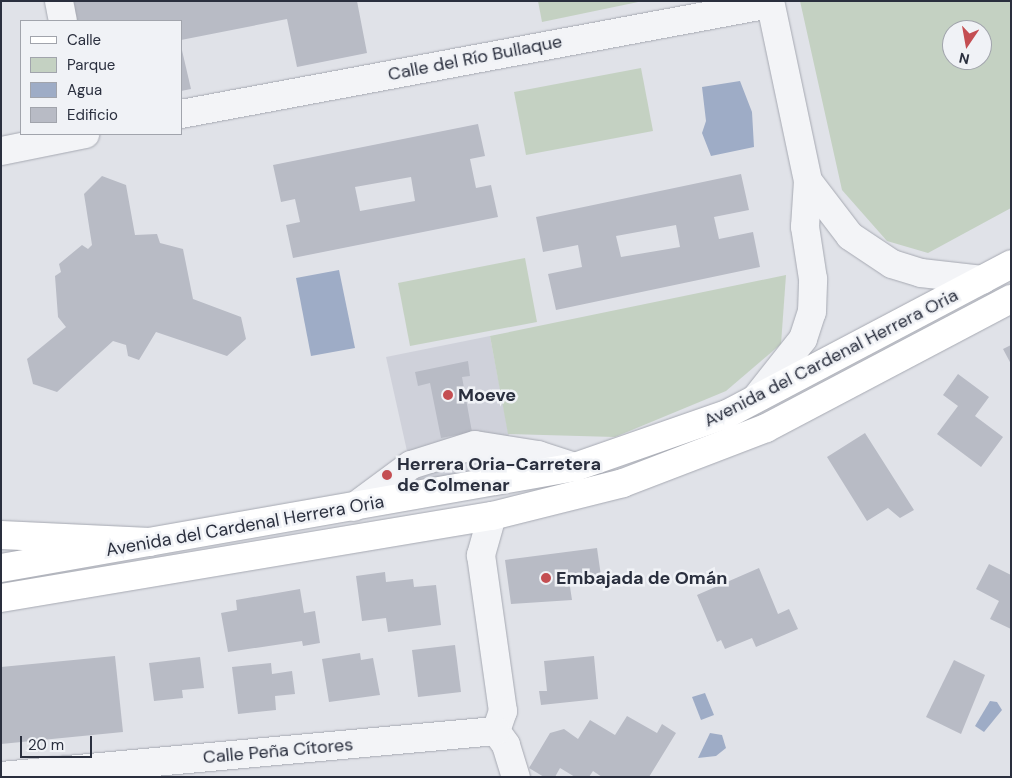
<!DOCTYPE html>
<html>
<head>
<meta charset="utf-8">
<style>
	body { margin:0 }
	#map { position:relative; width:1012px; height:778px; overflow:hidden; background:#e0e2e8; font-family:"DM Sans",sans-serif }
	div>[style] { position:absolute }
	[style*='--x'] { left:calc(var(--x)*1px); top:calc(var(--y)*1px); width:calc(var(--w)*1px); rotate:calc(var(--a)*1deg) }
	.built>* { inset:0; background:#cfd1da }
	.green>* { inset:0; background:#c4d1c2 }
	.water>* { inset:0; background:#9eacc6 }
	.building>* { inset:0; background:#b8bbc5 }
	.roads { filter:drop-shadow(0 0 1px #a6a9b2) drop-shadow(0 0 1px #a6a9b2) }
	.minor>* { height:28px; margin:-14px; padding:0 14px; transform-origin:14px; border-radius:14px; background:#f3f4f7 }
	.major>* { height:28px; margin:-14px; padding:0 14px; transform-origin:14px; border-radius:14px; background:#fff }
	.highway>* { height:28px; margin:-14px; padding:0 14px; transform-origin:14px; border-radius:14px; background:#fff }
	.dots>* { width:14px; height:14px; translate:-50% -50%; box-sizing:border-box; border:2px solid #f0f2f6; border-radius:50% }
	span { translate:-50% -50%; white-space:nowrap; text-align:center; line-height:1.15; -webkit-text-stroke:5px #f0f2f6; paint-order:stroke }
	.street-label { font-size:18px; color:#2a2f3e }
	.poi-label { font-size:18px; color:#2a2f3e; font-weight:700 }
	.left { translate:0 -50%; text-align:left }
	.frame { position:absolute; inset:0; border:2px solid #2a2f3e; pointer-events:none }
	.legend { position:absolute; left:20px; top:20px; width:162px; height:115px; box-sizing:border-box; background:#f0f2f6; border:1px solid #a1a4ac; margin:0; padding:6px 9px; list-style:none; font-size:15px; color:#2a2f3e }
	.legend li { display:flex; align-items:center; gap:10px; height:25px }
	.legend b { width:25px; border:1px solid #a1a4ac }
	.north { position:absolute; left:942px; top:20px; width:50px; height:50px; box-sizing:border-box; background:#f0f2f6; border:1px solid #a1a4ac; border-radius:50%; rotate:192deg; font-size:14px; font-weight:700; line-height:20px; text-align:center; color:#2a2f3e }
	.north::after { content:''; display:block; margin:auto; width:18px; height:22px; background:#c44e52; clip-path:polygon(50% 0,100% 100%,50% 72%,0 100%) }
	.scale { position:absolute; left:20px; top:736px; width:72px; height:22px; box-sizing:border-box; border:2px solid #2a2f3e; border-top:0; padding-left:6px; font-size:15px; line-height:18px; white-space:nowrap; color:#2a2f3e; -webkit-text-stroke:4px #f0f2f6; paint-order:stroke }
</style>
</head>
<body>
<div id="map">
	<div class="built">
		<i style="clip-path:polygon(490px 336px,515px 468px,415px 487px,386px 357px)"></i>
	</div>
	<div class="green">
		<i style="clip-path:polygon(538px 1px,643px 1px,542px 22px)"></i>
		<i style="clip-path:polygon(evenodd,800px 1px,1011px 1px,1011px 208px,928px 253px,887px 241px,842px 190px,800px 1px,952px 30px,982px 30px,982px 60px,952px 60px,952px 30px)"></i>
		<i style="clip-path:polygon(641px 68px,653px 131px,526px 155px,514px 92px)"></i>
		<i style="clip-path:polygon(525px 258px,537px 322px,410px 346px,398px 283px)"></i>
		<i style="clip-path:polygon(786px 275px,781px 344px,726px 391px,615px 437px,508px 434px,490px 336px)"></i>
	</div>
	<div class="water">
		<i style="clip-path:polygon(740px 81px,752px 112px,754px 147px,711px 156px,702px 133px,706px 121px,702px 87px)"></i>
		<i style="clip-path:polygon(339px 270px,355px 348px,311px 356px,296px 278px)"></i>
		<i style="clip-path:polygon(705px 693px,714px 715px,701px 720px,692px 697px)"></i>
		<i style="clip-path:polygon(990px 701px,997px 702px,1002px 710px,984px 732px,975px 726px)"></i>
		<i style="clip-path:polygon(710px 733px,722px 735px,726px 748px,716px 756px,698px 758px)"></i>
	</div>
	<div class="building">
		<i style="clip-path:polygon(65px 1px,357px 1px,367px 53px,297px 67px,287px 19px,181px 40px,181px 21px,69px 21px)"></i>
		<i style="clip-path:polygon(181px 46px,191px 89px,181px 91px)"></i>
		<i style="clip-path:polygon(evenodd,478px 124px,485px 156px,470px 159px,476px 188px,491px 185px,498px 217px,293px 258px,286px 225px,300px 222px,295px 199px,281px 202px,273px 165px,478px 124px,411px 177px,415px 201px,360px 211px,355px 187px,411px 177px)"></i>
		<i style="clip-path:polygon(evenodd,741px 174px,749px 210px,714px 217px,719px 239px,753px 232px,760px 267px,556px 310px,548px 274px,582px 267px,578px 245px,543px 252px,536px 217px,741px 174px,676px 225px,680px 247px,621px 257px,616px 236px,676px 225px)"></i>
		<i style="clip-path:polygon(102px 176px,126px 185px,135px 235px,157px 234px,160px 243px,183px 249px,193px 299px,241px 317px,246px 339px,227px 356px,156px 332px,139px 360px,128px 356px,126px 345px,113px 341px,57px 392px,33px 384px,27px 359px,66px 327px,58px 317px,55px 276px,61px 272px,59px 264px,82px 245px,88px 249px,92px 245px,84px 194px)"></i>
		<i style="clip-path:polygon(1011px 345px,1011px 364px,1003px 349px)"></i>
		<i style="clip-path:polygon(468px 361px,470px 376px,462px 377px,472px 432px,441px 438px,430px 383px,418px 386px,415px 372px)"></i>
		<i style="clip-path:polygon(958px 374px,989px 397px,975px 416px,1003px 437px,981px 467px,937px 434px,958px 406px,943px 395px)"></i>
		<i style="clip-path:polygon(865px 433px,914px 510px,900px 518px,888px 508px,867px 521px,827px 457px)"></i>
		<i style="clip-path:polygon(597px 548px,601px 576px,569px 580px,572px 600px,511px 604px,505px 560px)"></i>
		<i style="clip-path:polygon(989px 564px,1011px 575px,1011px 629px,990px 619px,999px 601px,976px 589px)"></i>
		<i style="clip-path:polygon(759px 568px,778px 614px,789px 609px,798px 629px,756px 647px,752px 638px,725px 649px,721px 640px,717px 642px,697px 595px)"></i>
		<i style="clip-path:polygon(385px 572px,386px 582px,413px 579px,414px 587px,436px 585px,441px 625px,388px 632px,386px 618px,362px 621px,356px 576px)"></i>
		<i style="clip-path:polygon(300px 589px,304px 613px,315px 611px,320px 643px,303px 646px,302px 641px,228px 652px,221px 613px,237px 610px,236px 600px)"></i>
		<i style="clip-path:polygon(455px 645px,461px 692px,418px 697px,412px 650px)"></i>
		<i style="clip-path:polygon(360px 653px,361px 660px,373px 658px,380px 695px,329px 702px,322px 659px)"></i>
		<i style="clip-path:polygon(115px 656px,123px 732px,1px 744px,1px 667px)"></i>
		<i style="clip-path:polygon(594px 656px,598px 699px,541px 705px,539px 691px,547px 691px,544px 661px)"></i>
		<i style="clip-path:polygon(200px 657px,204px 688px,182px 690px,183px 698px,154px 701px,149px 663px)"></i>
		<i style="clip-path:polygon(954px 660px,985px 675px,961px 734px,926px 717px)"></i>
		<i style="clip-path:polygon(271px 663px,272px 674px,292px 671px,295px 694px,275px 696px,276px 710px,238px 714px,232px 667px)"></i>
		<i style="clip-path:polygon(627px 716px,657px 733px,662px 724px,676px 733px,649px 777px,602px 777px,593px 771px,589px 777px,575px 777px,560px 768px,555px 777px,544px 777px,529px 768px,550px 733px,564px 729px,578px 739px,590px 720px,615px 735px)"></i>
	</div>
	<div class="roads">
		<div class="minor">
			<i style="--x:59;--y:1;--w:20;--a:79"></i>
			<i style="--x:181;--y:114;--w:599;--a:-10.58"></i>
			<i style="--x:1;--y:151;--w:86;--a:-11.4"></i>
			<i style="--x:808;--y:181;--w:69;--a:52.6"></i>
			<i style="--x:850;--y:236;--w:50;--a:33.7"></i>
			<i style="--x:892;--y:264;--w:30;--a:17"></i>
			<i style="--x:921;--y:273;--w:62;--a:6.4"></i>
			<i style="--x:757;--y:397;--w:74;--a:-51.6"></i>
			<i style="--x:803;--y:339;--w:28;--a:-72"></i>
			<i style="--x:812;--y:312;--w:33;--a:-88"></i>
			<i style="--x:813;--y:279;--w:53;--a:-98.7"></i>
			<i style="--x:805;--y:227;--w:46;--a:-86.3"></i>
			<i style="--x:808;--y:181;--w:184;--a:-101.9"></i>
			<i style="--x:354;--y:507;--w:71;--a:-36.4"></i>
			<i style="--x:411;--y:465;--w:67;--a:-17.4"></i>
			<i style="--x:475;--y:445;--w:64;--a:9"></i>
			<i style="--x:538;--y:455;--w:39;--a:18"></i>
			<i style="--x:492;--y:516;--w:41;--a:105.8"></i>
			<i style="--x:481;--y:555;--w:158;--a:82"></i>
			<i style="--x:503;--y:711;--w:21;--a:109"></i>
			<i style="--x:496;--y:731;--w:17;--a:54"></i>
			<i style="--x:506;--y:745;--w:34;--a:73"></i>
			<i style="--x:1;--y:776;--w:497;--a:-5.2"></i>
		</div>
		<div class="major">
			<i style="--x:1;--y:568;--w:583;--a:-9.98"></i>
			<i style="--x:575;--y:467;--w:161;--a:-19.2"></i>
			<i style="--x:727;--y:414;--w:321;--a:-27.8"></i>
			<i style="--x:1;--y:598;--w:498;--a:-9.5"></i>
			<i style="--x:492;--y:516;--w:135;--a:-14.1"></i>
			<i style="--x:623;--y:483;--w:153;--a:-21"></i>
			<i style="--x:766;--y:428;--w:277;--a:-27.8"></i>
		</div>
		<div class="highway">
			<i style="--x:1;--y:535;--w:149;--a:2.7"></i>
		</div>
	</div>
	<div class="dots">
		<i style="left:448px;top:395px;background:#c44e52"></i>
		<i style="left:387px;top:475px;background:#c44e52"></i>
		<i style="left:546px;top:578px;background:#c44e52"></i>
	</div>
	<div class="street-label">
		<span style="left:475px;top:58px;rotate:-11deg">Calle del Río Bullaque</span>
		<span style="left:831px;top:358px;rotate:-27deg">Avenida del Cardenal Herrera Oria</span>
		<span style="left:245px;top:526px;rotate:-10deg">Avenida del Cardenal Herrera Oria</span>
		<span style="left:278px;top:751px;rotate:-5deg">Calle Peña Cítores</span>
	</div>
	<div class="poi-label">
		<span class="left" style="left:458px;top:395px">Moeve</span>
		<span class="left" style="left:397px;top:475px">Herrera Oria-Carretera<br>de Colmenar</span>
		<span class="left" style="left:556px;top:578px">Embajada de Omán</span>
	</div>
	<div class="frame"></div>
	<ul class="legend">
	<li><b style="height:6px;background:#fff"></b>Calle</li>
	<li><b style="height:14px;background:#c4d1c2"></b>Parque</li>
	<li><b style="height:14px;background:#9eacc6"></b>Agua</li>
	<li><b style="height:14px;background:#b8bbc5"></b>Edificio</li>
	</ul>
	<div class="north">N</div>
	<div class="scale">20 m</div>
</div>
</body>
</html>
